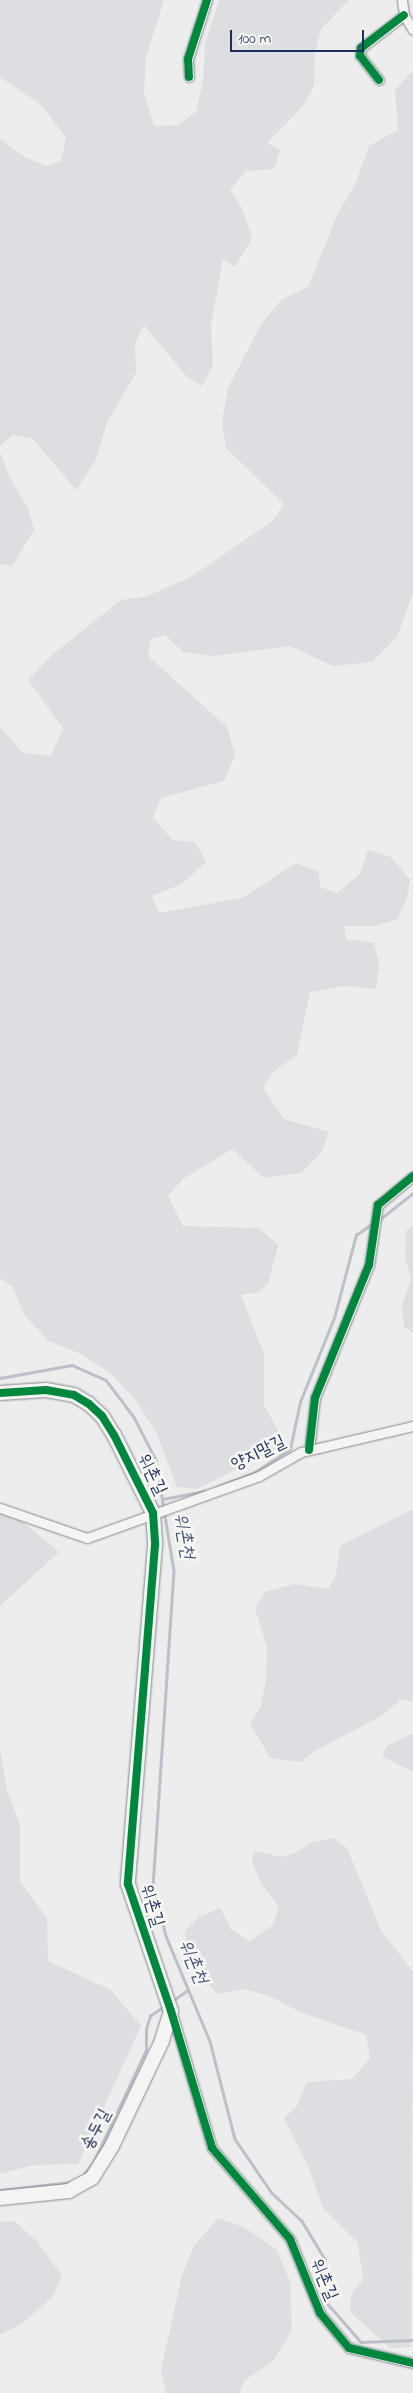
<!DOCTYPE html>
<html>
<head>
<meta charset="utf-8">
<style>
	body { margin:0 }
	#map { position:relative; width:413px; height:2393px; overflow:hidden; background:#ededed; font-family:"Indie Flower","Poor Story",sans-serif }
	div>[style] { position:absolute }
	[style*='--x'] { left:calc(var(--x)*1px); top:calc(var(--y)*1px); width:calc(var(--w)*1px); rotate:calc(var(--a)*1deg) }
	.green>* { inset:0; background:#dcdee1 }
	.stream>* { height:2.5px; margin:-1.25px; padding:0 1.25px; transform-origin:1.25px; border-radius:1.25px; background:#bbc0cb }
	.roads { filter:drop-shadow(0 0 1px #868992) drop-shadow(0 0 1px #868992) }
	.street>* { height:9px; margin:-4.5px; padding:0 4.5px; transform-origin:4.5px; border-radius:4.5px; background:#f4f4f2 }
	.secondary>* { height:14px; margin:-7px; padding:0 7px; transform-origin:7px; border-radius:7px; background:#f4f4f2 }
	.cycleway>* { height:8px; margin:-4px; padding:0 4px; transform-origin:4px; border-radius:4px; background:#00873e }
	span { translate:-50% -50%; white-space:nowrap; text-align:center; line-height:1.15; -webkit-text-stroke:5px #f6f6f2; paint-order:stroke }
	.street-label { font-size:18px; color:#1b2f5e }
	.water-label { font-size:19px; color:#44547a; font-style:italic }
	.scale { position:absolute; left:230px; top:30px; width:134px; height:22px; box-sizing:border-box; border:2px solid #1b2f5e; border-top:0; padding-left:6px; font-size:15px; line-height:18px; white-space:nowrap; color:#1b2f5e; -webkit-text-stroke:4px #f6f6f2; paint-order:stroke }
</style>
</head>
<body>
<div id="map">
	<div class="green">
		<i style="clip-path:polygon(0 0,164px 0,146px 57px,144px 92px,154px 126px,178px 125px,196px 112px,203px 81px,205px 45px,219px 0,349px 0,321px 29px,315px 53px,314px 86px,304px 105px,267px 143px,280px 150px,274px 169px,246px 171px,230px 190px,242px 208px,252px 238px,235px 267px,223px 259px,211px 325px,213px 366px,202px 386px,187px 377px,144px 325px,135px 343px,136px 373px,107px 422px,96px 460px,76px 490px,33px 439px,13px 435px,0 446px,0 139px,25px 157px,47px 166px,61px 161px,66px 137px,41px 105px,0 77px)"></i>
		<i style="clip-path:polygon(413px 71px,413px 592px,397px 637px,372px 662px,333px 666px,290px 646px,214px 656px,183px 652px,165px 635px,151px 639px,148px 656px,227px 727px,235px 755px,224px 781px,161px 798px,153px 818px,173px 840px,195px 842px,206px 862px,182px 884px,152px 896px,159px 913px,242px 898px,296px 863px,319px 872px,320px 887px,337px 893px,360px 874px,368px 850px,391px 857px,410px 880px,407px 898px,398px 919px,375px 926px,344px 926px,346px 939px,374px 943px,379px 965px,376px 989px,346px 986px,310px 992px,297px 1055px,273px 1072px,263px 1088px,284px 1119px,329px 1132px,322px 1152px,301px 1173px,264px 1178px,232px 1149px,183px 1179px,168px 1196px,183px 1226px,258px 1228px,278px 1245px,268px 1284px,258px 1292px,241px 1295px,264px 1354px,264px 1405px,286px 1445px,197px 1489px,177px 1487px,156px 1432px,135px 1399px,110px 1373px,81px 1354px,49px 1341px,24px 1315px,13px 1287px,0 1278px,0 727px,23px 753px,51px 756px,63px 728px,28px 680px,52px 655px,121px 600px,147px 596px,189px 578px,273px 521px,284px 504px,226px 448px,222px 421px,228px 388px,261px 324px,281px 300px,308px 287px,338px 213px,355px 185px,369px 146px,398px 130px,395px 90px)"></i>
		<i style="clip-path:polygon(0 452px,10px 478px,28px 508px,34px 530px,12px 566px,0 564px)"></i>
		<i style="clip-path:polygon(413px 1225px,413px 1333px,404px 1327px,402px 1306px,411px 1279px,405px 1257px,406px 1231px)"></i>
		<i style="clip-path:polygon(413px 1509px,413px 1702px,401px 1699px,383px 1715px,315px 1751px,301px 1762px,270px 1758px,250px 1723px,261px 1706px,266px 1679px,267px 1646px,255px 1609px,265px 1592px,294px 1584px,328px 1589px,336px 1575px,340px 1546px)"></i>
		<i style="clip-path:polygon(0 1514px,23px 1522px,59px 1552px,0 1606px)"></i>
		<i style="clip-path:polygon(413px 1733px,413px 1772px,382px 1756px,387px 1746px)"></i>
		<i style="clip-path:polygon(0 1749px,7px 1791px,20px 1824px,20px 1882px,47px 1918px,48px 1961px,111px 1990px,141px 2026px,78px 2164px,34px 2165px,0 2174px)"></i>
		<i style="clip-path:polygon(333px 1838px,347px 1848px,381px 1930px,413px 1972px,411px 2347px,390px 2348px,350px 2312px,351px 2294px,363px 2280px,358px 2243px,323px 2208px,309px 2168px,284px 2118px,297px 2106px,307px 2082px,352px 2079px,370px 2058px,366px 2035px,300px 2012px,270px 1996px,243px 1989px,217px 1994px,189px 1960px,185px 1931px,199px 1917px,220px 1908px,232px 1930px,250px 1941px,273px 1925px,279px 1907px,262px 1885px,252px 1863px,254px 1851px,282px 1857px,297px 1852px,310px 1843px)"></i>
		<i style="clip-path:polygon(218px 2218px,244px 2227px,276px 2249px,290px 2281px,292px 2330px,274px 2360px,244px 2381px,240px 2393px,166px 2393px,161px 2370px,182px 2275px,194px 2246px)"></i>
		<i style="clip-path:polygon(14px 2221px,37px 2241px,62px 2276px,53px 2296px,23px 2323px,0 2335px,0 2222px)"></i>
	</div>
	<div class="stream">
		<i style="--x:379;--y:1220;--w:43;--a:-38.5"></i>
		<i style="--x:0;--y:1378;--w:73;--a:-10.2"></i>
		<i style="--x:72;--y:1365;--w:37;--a:24"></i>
		<i style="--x:106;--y:1380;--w:46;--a:52.9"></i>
		<i style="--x:134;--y:1417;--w:48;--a:62.9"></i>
		<i style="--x:156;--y:1460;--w:112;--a:80.8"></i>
		<i style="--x:174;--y:1571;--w:317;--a:93.8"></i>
		<i style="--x:153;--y:1887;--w:51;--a:75.1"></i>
		<i style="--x:166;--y:1936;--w:114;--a:67.3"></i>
		<i style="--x:210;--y:2041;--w:101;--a:75.7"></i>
		<i style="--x:235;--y:2139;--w:65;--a:55.6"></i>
		<i style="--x:272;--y:2193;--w:41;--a:43"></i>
		<i style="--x:302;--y:2221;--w:44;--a:58.8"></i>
		<i style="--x:325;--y:2259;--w:45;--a:86.2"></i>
		<i style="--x:328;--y:2304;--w:50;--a:49"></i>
		<i style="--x:361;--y:2342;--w:52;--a:-2.2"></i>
		<i style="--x:219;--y:1486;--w:39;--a:-21"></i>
		<i style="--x:255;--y:1472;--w:42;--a:-33.3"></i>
		<i style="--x:290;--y:1449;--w:48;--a:-78"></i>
		<i style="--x:300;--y:1402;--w:91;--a:-68"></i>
		<i style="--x:334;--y:1318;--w:86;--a:-75.2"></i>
		<i style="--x:356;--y:1235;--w:19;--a:-35"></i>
		<i style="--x:163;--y:1499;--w:42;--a:-11"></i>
		<i style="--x:175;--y:1999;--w:16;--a:-35"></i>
		<i style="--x:82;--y:2177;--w:20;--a:-53"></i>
		<i style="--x:94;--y:2161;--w:123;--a:-64.9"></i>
		<i style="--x:146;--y:2050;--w:21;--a:-90"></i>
		<i style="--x:146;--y:2029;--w:14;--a:-73"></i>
		<i style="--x:150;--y:2016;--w:14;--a:-36"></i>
		<i style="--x:0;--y:2190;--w:73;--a:-6.3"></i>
	</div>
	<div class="roads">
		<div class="street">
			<i style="--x:402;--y:0;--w:15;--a:82"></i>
			<i style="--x:404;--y:15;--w:17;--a:59"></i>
			<i style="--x:189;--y:77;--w:18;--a:-93"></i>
			<i style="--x:188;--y:59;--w:62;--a:-72.1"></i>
			<i style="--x:379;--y:80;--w:31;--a:-128"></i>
			<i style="--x:360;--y:56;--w:8;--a:-83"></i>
			<i style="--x:361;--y:48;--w:54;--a:-37.5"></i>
			<i style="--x:309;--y:1450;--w:52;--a:-83.4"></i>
			<i style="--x:315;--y:1398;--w:144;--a:-67.9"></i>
			<i style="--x:369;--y:1265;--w:61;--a:-81.5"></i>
			<i style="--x:378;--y:1205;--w:45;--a:-39.6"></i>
			<i style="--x:0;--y:1508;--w:92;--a:19"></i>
			<i style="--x:87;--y:1538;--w:183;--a:-19.8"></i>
			<i style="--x:259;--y:1476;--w:48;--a:-29.7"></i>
			<i style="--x:301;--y:1452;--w:115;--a:-13.1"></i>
			<i style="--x:172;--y:2013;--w:141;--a:73.5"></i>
			<i style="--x:212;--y:2148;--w:120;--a:49.4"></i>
			<i style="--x:290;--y:2239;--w:80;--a:67.9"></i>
			<i style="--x:320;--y:2313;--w:45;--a:50.4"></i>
			<i style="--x:349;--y:2348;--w:66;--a:13.2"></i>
		</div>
		<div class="secondary">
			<i style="--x:0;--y:1393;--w:46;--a:-3.7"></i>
			<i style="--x:46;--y:1390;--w:28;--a:10"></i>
			<i style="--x:74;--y:1395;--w:17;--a:31"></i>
			<i style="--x:89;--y:1404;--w:18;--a:43"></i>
			<i style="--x:102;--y:1416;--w:22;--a:58"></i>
			<i style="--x:114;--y:1435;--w:87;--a:63.4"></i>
			<i style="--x:153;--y:1513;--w:32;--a:86"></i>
			<i style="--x:155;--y:1545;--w:340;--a:94.6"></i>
			<i style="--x:128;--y:1884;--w:134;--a:71.3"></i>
			<i style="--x:171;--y:2011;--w:31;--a:107"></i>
			<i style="--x:162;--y:2041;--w:116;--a:115.5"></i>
			<i style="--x:112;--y:2146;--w:38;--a:122"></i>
			<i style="--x:92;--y:2178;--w:26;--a:151"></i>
			<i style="--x:69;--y:2191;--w:69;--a:174.2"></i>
		</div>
	</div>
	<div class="cycleway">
		<i style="--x:189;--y:77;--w:18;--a:-93"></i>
		<i style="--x:188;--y:59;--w:62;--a:-72.1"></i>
		<i style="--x:379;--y:80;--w:31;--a:-128"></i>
		<i style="--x:360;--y:56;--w:8;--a:-83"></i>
		<i style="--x:361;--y:48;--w:54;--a:-37.5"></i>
		<i style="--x:0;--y:1393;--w:46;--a:-3.7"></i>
		<i style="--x:46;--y:1390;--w:28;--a:10"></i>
		<i style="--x:74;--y:1395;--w:17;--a:31"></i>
		<i style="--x:89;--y:1404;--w:18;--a:43"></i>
		<i style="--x:102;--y:1416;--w:22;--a:58"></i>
		<i style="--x:114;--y:1435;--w:87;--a:63.4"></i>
		<i style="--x:153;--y:1513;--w:32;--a:86"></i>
		<i style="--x:155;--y:1545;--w:340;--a:94.6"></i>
		<i style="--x:128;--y:1884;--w:134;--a:71.3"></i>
		<i style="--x:171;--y:2011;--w:143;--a:73.3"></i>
		<i style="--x:212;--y:2148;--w:120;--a:49.4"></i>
		<i style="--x:290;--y:2239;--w:80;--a:67.9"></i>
		<i style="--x:320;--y:2313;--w:45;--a:50.4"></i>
		<i style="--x:349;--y:2348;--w:66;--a:13.2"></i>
		<i style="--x:309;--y:1450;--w:52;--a:-83.4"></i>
		<i style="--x:315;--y:1398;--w:144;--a:-67.9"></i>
		<i style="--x:369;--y:1265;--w:61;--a:-81.5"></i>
		<i style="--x:378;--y:1205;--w:45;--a:-39.6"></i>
	</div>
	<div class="street-label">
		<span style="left:259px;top:1454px;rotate:-26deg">양지말길</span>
		<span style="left:151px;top:1475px;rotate:64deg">위촌길</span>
		<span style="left:151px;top:1906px;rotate:73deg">위촌길</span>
		<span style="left:97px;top:2130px;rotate:-62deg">송두길</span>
		<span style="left:323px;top:2280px;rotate:67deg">위촌길</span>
	</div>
	<div class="water-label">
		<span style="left:183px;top:1536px;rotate:80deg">위촌천</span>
		<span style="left:192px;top:1962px;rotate:67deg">위촌천</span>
	</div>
	<div class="scale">100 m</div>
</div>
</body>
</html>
